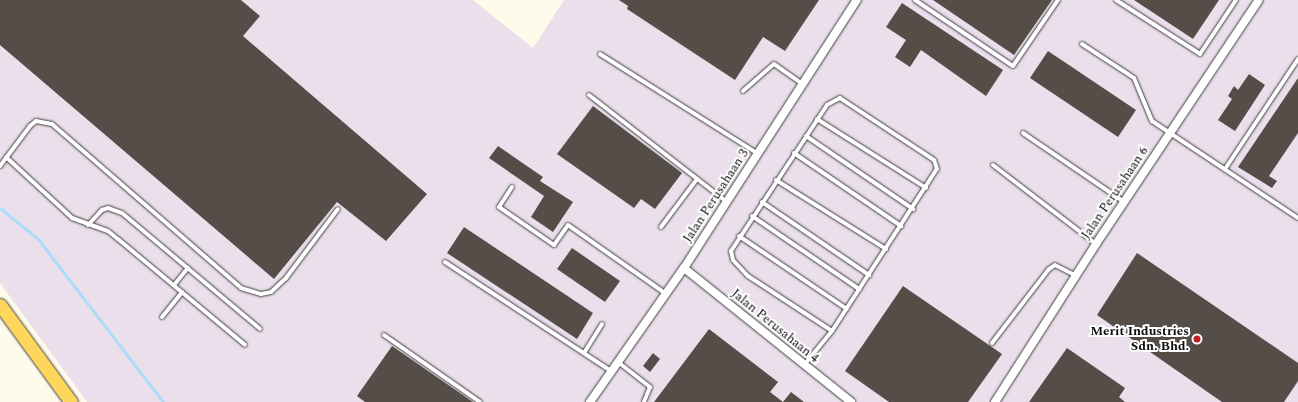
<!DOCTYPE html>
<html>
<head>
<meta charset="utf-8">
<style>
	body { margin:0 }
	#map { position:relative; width:1298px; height:402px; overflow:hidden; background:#fffbea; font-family:Spectral,serif }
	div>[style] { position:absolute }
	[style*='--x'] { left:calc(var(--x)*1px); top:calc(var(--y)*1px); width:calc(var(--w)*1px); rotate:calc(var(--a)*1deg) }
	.industrial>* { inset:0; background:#eadfeb }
	.stream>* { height:3px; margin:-1.5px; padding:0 1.5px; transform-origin:1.5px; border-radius:1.5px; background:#addcf9 }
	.building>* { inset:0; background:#554d48 }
	.roads { filter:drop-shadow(0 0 1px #3f3f3f) drop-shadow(0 0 1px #3f3f3f) }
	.lane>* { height:4px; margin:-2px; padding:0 2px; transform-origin:2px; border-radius:2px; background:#fff }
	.street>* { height:8px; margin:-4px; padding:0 4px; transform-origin:4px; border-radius:4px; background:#fff }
	.primary>* { height:13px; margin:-6.5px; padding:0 6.5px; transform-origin:6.5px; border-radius:6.5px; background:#fed65b }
	.dots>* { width:11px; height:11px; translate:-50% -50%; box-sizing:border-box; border:2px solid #fff; border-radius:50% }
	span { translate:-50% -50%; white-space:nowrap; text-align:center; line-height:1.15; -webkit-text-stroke:4px #fff; paint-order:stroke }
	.street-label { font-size:13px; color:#0c0c0c }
	.poi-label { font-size:13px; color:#0c0c0c; font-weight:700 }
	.right { translate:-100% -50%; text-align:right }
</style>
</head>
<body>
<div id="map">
	<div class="industrial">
		<i style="clip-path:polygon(0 0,473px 0,533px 48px,564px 0,1298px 0,1298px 402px,87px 402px,0 283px)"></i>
	</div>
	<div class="stream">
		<i style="--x:0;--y:208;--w:49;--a:39.2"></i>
		<i style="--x:38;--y:239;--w:205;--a:52.5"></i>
	</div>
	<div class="building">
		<i style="clip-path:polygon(0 0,241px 0,260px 16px,243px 36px,427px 194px,386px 241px,337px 202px,274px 279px,0 45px)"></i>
		<i style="clip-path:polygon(619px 0,819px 0,785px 51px,763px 37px,735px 80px,627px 9px,628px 6px)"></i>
		<i style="clip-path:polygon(933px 0,1052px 0,1014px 55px)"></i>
		<i style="clip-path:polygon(1134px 0,1219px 0,1193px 39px)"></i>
		<i style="clip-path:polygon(902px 3px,1003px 70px,986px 96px,921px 50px,910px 67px,895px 57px,906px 40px,886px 27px)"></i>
		<i style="clip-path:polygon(1048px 51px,1136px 110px,1118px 137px,1030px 78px)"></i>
		<i style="clip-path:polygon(1249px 74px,1265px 85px,1235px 131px,1218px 120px,1232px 99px,1228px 96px,1234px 86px,1238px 90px)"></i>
		<i style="clip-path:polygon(1298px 78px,1298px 133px,1269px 176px,1277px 181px,1272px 188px,1238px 167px)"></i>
		<i style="clip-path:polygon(593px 106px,682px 173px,655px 209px,641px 199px,634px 208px,557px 154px)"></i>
		<i style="clip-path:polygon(498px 146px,543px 177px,540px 181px,573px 202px,553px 232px,531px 217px,544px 196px,489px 158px)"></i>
		<i style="clip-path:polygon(464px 227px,593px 313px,577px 339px,447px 253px)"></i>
		<i style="clip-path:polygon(572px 248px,620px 281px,605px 302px,557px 269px)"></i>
		<i style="clip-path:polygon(1137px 253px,1298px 363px,1298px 381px,1284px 402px,1222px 402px,1097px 315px)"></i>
		<i style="clip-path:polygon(903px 286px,1002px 354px,968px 402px,889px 402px,845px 371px)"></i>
		<i style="clip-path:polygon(709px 329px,778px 382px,770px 392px,783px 402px,791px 392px,804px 402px,654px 402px)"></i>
		<i style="clip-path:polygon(392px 346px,473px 402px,365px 402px,357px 396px)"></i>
		<i style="clip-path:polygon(1067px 348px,1125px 388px,1119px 397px,1125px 402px,1029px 402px)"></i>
		<i style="clip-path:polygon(653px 353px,660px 359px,650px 372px,643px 366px)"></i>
	</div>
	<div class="roads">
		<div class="lane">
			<i style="--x:915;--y:0;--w:118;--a:34"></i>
			<i style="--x:1013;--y:66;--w:80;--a:-55.7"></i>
			<i style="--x:1116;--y:0;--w:100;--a:32.7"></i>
			<i style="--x:1200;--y:54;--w:65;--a:-56.3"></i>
			<i style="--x:1082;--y:44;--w:62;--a:33.2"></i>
			<i style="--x:1134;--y:78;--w:47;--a:67.3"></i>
			<i style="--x:1152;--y:121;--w:175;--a:33.6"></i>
			<i style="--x:600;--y:54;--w:187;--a:32.3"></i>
			<i style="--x:743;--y:91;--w:41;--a:-41.1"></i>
			<i style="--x:774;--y:64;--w:35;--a:35"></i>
			<i style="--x:589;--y:95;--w:175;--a:37.8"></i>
			<i style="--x:817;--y:119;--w:129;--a:32.3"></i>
			<i style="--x:1023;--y:133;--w:122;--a:34.3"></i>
			<i style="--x:806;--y:136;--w:130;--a:34.3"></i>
			<i style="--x:794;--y:153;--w:130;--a:34.3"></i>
			<i style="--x:6;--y:157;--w:90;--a:42.7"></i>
			<i style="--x:72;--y:218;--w:38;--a:20"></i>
			<i style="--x:108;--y:231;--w:13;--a:39"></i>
			<i style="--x:118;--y:239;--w:165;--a:39.8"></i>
			<i style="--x:993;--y:165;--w:130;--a:37.5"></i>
			<i style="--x:0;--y:166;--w:50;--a:-53.1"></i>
			<i style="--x:30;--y:126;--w:8;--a:-40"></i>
			<i style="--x:36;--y:121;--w:16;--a:11"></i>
			<i style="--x:52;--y:124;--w:250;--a:40.9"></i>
			<i style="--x:241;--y:288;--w:21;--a:17"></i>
			<i style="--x:261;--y:294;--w:10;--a:-11"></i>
			<i style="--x:271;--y:292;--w:21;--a:-43"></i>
			<i style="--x:286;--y:278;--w:86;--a:-53"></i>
			<i style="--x:1225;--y:169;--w:132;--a:-56.4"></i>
			<i style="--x:776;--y:180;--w:130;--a:32.1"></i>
			<i style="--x:512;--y:187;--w:24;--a:123"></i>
			<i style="--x:499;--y:207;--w:67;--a:34.6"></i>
			<i style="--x:554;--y:245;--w:24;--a:-55"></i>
			<i style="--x:568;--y:225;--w:120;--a:35.1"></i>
			<i style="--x:762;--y:202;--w:130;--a:34.3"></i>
			<i style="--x:752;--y:216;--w:130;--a:34.3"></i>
			<i style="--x:88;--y:225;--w:21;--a:-47"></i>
			<i style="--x:102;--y:210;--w:6;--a:-18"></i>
			<i style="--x:108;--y:208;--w:15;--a:20"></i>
			<i style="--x:122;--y:213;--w:180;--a:40"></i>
			<i style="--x:661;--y:227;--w:60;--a:-53.1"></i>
			<i style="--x:739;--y:236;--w:130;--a:34.1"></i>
			<i style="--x:445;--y:262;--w:199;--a:33.3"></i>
			<i style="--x:174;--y:285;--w:22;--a:-51"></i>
			<i style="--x:162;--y:317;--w:32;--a:-51"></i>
			<i style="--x:384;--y:335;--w:117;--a:34.9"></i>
			<i style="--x:992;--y:343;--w:93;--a:-52.4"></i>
			<i style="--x:1049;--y:269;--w:7;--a:-34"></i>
			<i style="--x:1055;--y:265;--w:22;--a:27"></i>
			<i style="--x:584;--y:353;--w:34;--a:-58"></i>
			<i style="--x:618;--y:362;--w:41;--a:38"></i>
			<i style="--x:650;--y:387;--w:16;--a:112"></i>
			<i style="--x:804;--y:365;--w:44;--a:-50.5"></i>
			<i style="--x:832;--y:331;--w:193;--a:-57.1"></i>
			<i style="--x:937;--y:169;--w:9;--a:-108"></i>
			<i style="--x:934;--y:160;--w:113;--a:-146.6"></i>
			<i style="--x:840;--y:98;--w:15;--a:152"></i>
			<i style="--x:827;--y:105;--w:175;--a:123.3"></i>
			<i style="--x:731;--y:251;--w:9;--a:77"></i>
			<i style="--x:733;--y:260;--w:22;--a:47"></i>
			<i style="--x:748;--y:276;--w:100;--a:33.2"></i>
		</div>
		<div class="street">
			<i style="--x:684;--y:268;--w:214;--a:38.7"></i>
			<i style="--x:590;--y:402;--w:164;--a:-55"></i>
			<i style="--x:684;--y:268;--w:319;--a:-57.2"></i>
			<i style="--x:995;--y:402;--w:188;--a:-57.4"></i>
			<i style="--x:1096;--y:244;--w:293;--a:-56.3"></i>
		</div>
		<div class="primary">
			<i style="--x:0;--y:305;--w:120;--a:53.8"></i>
		</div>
	</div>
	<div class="dots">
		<i style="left:1197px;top:339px;background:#c11f26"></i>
	</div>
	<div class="street-label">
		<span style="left:1115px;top:193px;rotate:-56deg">Jalan Perusahaan 6</span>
		<span style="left:716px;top:196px;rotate:-57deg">Jalan Perusahaan 3</span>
		<span style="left:775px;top:326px;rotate:39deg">Jalan Perusahaan 4</span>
	</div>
	<div class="poi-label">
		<span class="right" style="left:1189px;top:339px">Merit Industries<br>Sdn. Bhd.</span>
	</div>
</div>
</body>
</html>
